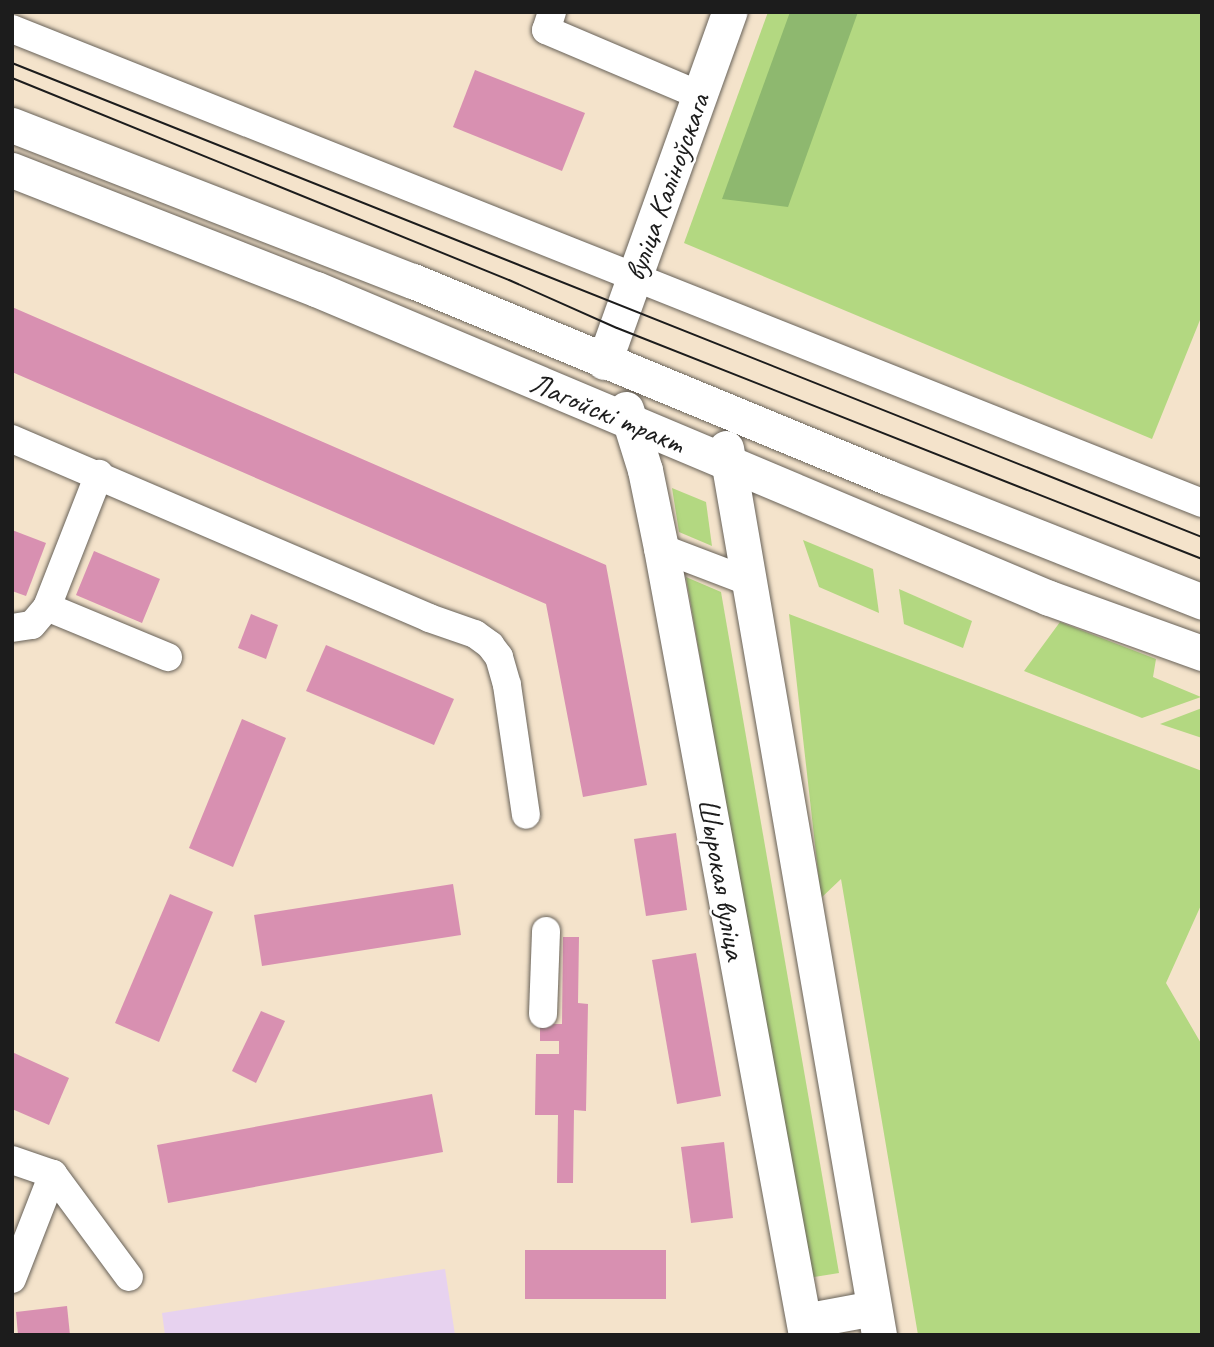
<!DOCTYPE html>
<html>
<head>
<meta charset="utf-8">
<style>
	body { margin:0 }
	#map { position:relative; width:1214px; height:1347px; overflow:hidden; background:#f4e3cb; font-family:Caveat,sans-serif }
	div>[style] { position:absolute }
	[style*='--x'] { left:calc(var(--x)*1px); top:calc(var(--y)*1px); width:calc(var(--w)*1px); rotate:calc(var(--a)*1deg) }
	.built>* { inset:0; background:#e7d2ef }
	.green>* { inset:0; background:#b3d881 }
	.forest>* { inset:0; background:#8eb86f }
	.building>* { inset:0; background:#d890b1 }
	.roads { filter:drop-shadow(0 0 2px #686259) drop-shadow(0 0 2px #686259) }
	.minor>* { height:28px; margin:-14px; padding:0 14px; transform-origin:14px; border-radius:14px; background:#fff }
	.major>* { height:35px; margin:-17.5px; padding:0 17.5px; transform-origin:17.5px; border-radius:17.5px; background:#fff }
	.tram>* { height:2px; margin:-1px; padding:0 1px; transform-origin:1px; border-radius:1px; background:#1c1c1c }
	span { translate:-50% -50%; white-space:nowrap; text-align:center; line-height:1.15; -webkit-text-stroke:5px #fff; paint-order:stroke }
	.street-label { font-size:30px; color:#1c1c1c }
	.frame { position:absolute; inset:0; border:14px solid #1c1c1c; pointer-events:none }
</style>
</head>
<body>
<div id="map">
	<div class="built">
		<i style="clip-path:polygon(445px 1269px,455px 1335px,165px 1335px,162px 1313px)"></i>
	</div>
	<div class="green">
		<i style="clip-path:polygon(768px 12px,1202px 12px,1202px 315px,1152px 439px,684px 243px)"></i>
		<i style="clip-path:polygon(672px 488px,706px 502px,712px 546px,679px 532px)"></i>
		<i style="clip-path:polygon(803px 540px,873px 569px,879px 613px,819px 587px)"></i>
		<i style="clip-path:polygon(686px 577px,721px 592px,839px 1273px,808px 1278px)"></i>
		<i style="clip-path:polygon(899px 589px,972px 621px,963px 648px,904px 624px)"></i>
		<i style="clip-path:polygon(789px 614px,1202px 771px,1202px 903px,1166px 983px,1202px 1045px,1202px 1335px,918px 1335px,841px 879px,821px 898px)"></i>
		<i style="clip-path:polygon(1060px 622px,1156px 659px,1153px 677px,1201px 697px,1142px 718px,1024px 671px)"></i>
		<i style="clip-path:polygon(1202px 708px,1202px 738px,1160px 724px)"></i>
	</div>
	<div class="forest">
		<i style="clip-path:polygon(790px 12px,858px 12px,788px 207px,722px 199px)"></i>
	</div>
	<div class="building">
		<i style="clip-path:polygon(475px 70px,585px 113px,562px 171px,453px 127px)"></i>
		<i style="clip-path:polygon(12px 307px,606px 565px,647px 785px,583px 797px,546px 604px,12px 372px)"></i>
		<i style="clip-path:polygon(12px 530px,46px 543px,26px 596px,12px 591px)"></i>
		<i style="clip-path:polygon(94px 551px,160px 579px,142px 623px,76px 595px)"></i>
		<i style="clip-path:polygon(251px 614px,278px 625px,266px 659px,238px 648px)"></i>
		<i style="clip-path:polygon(326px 645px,454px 699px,434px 745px,306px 691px)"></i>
		<i style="clip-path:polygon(242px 719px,286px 738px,233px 867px,189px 848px)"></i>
		<i style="clip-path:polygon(676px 833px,687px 910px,646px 916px,634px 839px)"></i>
		<i style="clip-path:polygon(453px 884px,461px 935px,262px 966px,254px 915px)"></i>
		<i style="clip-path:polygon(170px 894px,213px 912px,159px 1042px,115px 1023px)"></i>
		<i style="clip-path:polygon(563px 937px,579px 937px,578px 1003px,588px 1004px,586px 1111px,574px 1110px,573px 1183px,557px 1183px,558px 1115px,535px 1115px,536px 1054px,559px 1054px,559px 1041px,540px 1041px,540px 1024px,562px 1024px)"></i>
		<i style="clip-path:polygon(696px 953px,721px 1096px,677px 1104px,652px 960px)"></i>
		<i style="clip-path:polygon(261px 1011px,285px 1021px,256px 1083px,232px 1071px)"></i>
		<i style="clip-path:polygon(12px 1052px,69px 1078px,49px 1125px,12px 1109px)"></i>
		<i style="clip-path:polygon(432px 1094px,443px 1152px,168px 1203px,157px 1145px)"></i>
		<i style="clip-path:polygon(724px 1142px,733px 1218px,691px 1223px,681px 1147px)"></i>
		<i style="clip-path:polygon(525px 1250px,666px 1250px,666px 1299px,525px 1299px)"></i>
		<i style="clip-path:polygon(67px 1306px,70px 1335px,18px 1335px,16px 1312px)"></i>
	</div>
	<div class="roads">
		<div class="minor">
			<i style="--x:552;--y:12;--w:19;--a:108"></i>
			<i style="--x:546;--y:30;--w:166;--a:23"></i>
			<i style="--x:12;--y:29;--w:1281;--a:21.72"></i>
			<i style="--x:12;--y:439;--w:454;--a:23.2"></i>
			<i style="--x:429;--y:618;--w:49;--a:19.2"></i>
			<i style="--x:475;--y:634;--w:19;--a:36"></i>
			<i style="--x:490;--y:645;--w:15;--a:53"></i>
			<i style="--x:499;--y:657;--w:29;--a:74"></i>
			<i style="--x:507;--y:685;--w:131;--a:81.7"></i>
			<i style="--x:661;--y:548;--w:95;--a:20.9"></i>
			<i style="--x:47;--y:607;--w:131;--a:22.5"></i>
			<i style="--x:12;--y:628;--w:20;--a:-9"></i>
			<i style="--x:32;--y:625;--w:23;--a:-50"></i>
			<i style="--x:47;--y:607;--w:143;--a:-68.6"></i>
			<i style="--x:543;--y:1014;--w:83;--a:-87.9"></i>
			<i style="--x:12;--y:1160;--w:43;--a:18.9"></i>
			<i style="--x:53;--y:1174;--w:128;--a:53.6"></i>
			<i style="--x:12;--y:1279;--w:113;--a:-68.7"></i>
		</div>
		<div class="major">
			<i style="--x:12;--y:125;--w:430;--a:21.3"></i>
			<i style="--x:413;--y:281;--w:513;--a:22.47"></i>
			<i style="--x:887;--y:477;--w:339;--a:21.6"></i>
			<i style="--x:12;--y:170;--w:326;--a:21.4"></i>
			<i style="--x:316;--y:289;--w:795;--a:22.86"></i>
			<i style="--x:1049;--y:598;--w:163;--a:19.8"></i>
			<i style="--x:604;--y:362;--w:372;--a:-70.3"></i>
			<i style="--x:626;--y:409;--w:64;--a:72.7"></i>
			<i style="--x:645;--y:470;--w:80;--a:78.4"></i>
			<i style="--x:661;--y:548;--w:800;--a:79.56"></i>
			<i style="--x:726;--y:448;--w:900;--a:80.21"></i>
			<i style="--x:804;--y:1321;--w:71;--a:-10.5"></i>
		</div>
	</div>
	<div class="tram">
		<i style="--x:12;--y:63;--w:1281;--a:21.72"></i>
		<i style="--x:12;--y:78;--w:536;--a:22.12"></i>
		<i style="--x:509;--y:280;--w:118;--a:24"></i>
		<i style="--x:617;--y:328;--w:629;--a:21.55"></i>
	</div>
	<div class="street-label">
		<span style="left:667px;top:187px;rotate:-70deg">вуліца Каліноўскага</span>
		<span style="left:607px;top:413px;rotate:23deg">Лагойскі тракт</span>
		<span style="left:722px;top:879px;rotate:80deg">Шырокая вуліца</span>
	</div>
	<div class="frame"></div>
</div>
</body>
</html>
